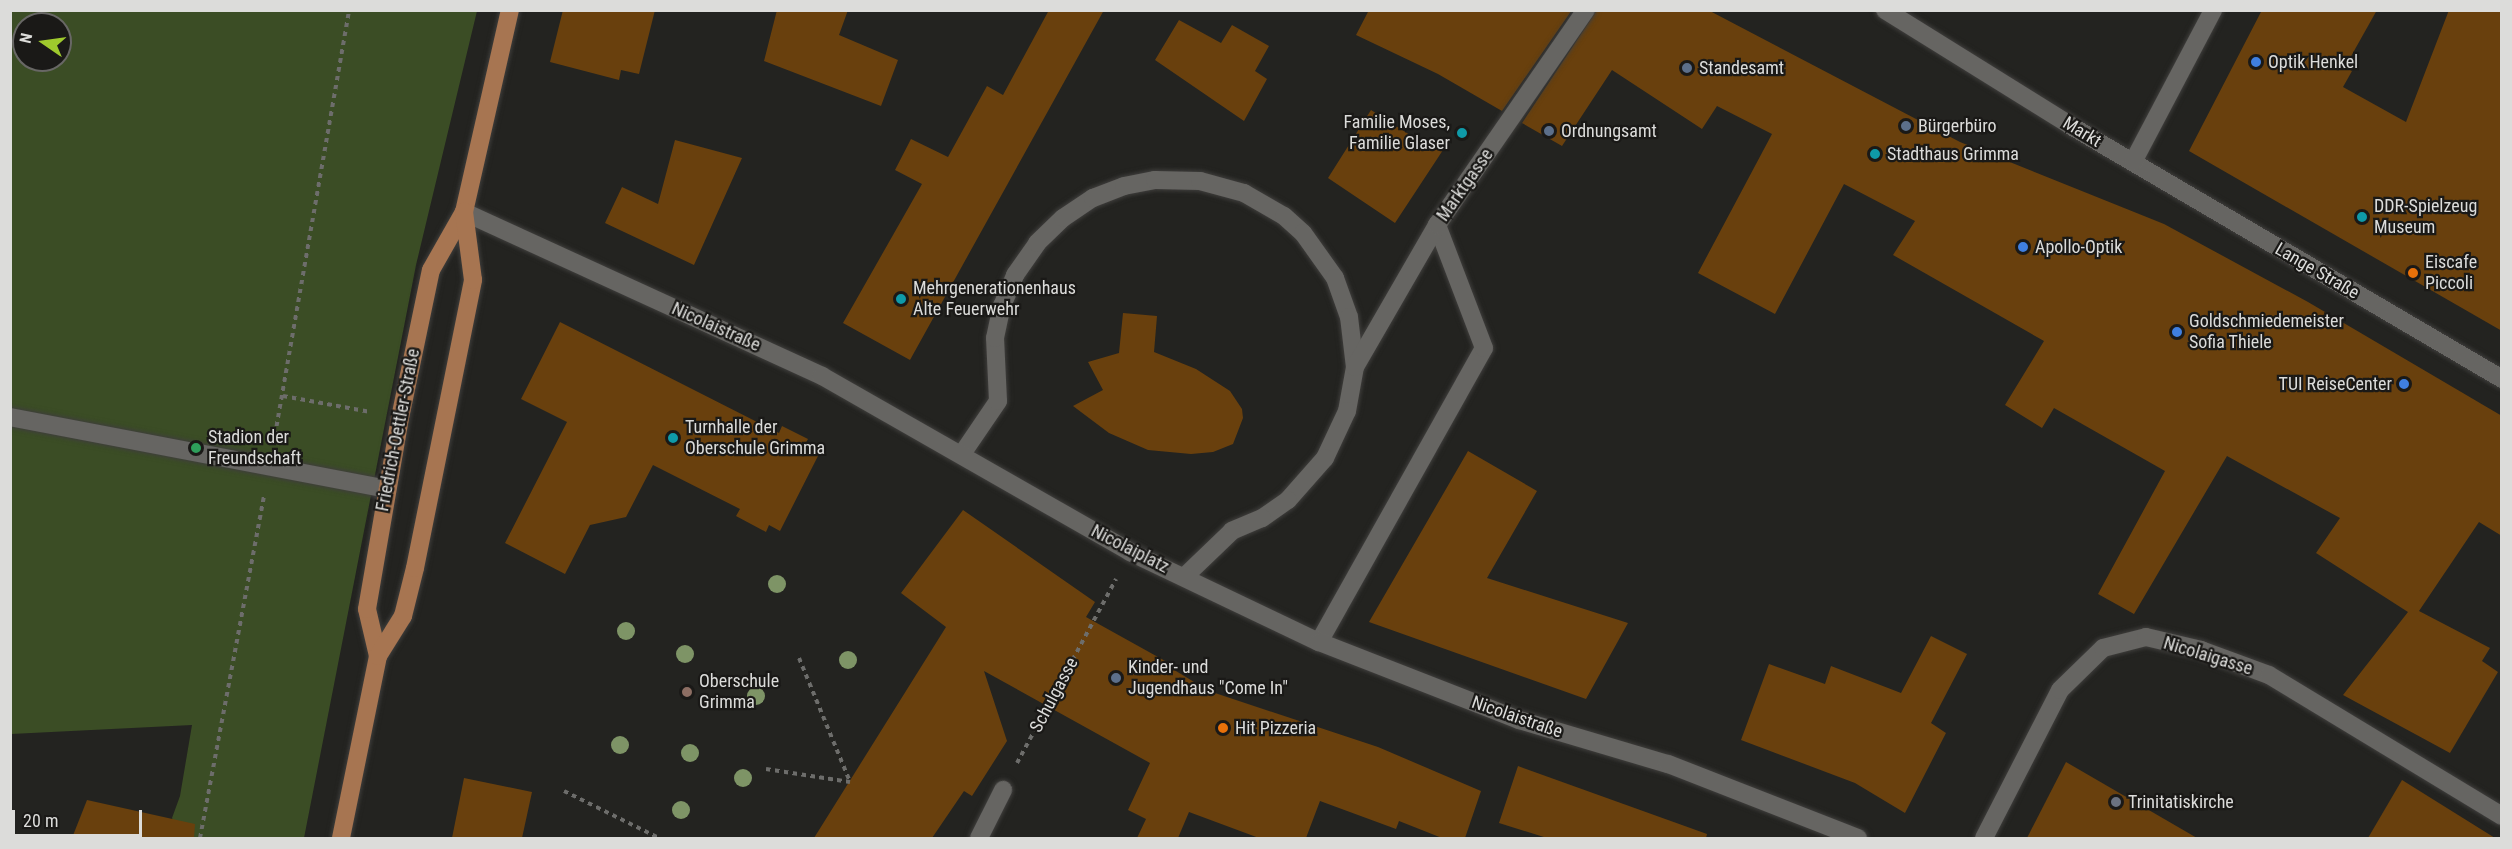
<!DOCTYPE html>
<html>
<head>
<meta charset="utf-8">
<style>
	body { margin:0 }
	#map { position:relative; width:2512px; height:849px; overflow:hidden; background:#232320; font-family:"Roboto Condensed",sans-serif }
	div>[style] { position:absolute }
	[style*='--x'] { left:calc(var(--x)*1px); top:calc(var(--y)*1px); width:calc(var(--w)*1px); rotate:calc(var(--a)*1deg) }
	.green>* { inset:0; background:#3b4d25 }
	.building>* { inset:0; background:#69400d }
	.path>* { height:4px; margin-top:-2px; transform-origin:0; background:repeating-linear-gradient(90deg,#6d6d6b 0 4.5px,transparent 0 9px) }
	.roads { filter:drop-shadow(0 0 2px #3f3e3c) drop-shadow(0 0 2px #3f3e3c) }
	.service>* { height:18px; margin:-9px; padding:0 9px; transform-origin:9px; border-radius:9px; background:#666562 }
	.minor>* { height:18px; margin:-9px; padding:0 9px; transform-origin:9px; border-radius:9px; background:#666562 }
	.primary>* { height:18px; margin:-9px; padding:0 9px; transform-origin:9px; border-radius:9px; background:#a77551 }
	.trees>* { width:18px; height:18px; margin:-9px; border-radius:50%; background:#7e9466 }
	.dots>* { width:16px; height:16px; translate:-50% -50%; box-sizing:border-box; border:3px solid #1a1917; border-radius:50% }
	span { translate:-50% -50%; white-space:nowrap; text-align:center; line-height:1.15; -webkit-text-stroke:4.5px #1a1917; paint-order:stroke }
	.poi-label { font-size:18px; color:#dcdcda }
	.left { translate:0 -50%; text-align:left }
	.right { translate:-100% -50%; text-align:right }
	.street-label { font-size:18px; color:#dcdcda }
	.frame { position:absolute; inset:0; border:12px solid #dcdcda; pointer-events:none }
	.north { position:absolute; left:12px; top:12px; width:60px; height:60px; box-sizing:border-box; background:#1a1917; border:2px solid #686765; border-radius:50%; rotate:283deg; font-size:16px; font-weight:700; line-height:24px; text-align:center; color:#dcdcda }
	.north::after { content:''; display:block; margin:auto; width:21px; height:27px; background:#9fca2d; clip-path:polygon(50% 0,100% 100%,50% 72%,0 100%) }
	.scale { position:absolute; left:12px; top:810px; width:130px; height:27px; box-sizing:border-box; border:3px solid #dcdcda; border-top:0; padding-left:8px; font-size:18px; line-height:21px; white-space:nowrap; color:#dcdcda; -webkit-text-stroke:4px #1a1917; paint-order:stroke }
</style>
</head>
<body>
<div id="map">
	<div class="green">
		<i style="clip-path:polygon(evenodd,11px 11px,477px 11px,416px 265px,304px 838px,181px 838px,172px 818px,180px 796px,192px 725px,11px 734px,11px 11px,24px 24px,60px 24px,60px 60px,24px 60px,24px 24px)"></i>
	</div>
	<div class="building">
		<i style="clip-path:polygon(563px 10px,655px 10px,639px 74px,621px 70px,619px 80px,550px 62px)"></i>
		<i style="clip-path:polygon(777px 10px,848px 10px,839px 35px,898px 60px,881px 106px,764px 61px)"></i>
		<i style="clip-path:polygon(1049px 10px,1104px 10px,910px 360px,843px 323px,922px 184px,895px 170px,911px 139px,948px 157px,987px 86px,1003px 95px)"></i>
		<i style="clip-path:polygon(1369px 10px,1572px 10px,1502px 111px,1438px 74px,1356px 35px)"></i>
		<i style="clip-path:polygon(1597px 10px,1708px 10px,1960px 142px,2164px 224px,2308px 302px,2502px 416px,2502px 536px,2479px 522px,2419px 611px,2490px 648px,2482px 661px,2498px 672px,2450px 753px,2343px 695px,2408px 612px,2316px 553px,2340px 518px,2227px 456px,2134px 614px,2098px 594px,2165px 471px,2054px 408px,2042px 428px,2005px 405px,2044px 341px,1893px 255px,1915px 221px,1844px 184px,1775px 314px,1698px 273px,1772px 134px,1717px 106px,1702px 129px,1612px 70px,1562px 146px,1522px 123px)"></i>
		<i style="clip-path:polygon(2262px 10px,2377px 10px,2345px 67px,2352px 71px,2343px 87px,2406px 122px,2449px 10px,2502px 10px,2502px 331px,2189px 151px)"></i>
		<i style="clip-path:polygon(1179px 20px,1221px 43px,1232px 25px,1269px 46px,1255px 71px,1267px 79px,1244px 121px,1155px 60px)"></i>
		<i style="clip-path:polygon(1371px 110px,1410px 135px,1443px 150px,1395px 223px,1328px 178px)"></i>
		<i style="clip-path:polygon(675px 140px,742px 158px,694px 265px,605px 223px,622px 187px,658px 204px)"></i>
		<i style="clip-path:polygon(1123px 313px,1157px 316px,1154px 352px,1196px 369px,1230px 391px,1242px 409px,1243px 418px,1233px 444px,1213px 452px,1191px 454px,1148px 450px,1109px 433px,1073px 406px,1103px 390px,1088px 362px,1119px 353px)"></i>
		<i style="clip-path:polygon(560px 322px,779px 433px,782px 426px,808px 439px,804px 446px,819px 454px,780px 531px,769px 525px,766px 532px,736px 516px,740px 509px,653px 465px,626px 517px,590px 525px,565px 574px,505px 543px,567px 422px,521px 399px)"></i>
		<i style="clip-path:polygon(1468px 451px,1537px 491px,1487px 578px,1628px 623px,1586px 699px,1369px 622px)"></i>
		<i style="clip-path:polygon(963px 510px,1095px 602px,1086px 617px,1167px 662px,1166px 665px,1209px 691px,1378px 747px,1481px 791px,1465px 838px,1442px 838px,1399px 821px,1396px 829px,1320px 801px,1306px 838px,1259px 838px,1189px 812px,1178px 838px,1137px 838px,1146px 819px,1128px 810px,1150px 763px,984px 671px,1007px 741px,972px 796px,964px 791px,932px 838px,814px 838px,946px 627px,901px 593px)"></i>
		<i style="clip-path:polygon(1931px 636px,1967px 654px,1931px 723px,1946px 733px,1905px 813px,1855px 783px,1741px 740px,1769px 664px,1825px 684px,1831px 666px,1901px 693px)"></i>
		<i style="clip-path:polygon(2066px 762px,2197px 838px,2027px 838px)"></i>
		<i style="clip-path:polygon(1518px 766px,1707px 834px,1706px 838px,1547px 838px,1499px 823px)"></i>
		<i style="clip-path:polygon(464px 778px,532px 792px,522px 838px,452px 838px)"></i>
		<i style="clip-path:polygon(2402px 780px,2495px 838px,2368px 838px)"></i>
		<i style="clip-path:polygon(87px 800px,195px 824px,194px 838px,72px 838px)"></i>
	</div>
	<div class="path">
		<i style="--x:283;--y:396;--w:89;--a:10.3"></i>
		<i style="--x:275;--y:435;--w:431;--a:-80.1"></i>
		<i style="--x:799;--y:658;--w:134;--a:67.6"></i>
		<i style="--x:1017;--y:763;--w:209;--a:-61.7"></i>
		<i style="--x:766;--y:769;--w:85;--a:8.8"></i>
		<i style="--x:564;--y:791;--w:106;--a:26.3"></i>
		<i style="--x:200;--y:838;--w:348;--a:-79.4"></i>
	</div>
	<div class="roads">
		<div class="service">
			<i style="--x:10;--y:417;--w:384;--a:10.8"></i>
			<i style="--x:962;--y:454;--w:64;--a:-55.8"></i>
			<i style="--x:998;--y:401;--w:63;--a:-92.7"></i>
			<i style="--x:995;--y:338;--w:33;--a:-78"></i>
			<i style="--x:1002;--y:306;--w:34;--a:-67"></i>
			<i style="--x:1015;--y:275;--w:39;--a:-55"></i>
			<i style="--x:1037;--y:243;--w:36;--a:-44"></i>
			<i style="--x:1063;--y:218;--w:36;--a:-34"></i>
			<i style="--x:1093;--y:198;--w:33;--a:-21"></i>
			<i style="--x:1124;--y:186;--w:32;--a:-11"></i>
			<i style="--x:1155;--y:180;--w:45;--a:1.3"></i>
			<i style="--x:1200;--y:181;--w:46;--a:15.3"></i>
			<i style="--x:1244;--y:193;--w:46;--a:29.9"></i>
			<i style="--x:1284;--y:216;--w:25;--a:42"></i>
			<i style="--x:1303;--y:233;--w:55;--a:54.6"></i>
			<i style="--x:1335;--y:278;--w:41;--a:70.3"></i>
			<i style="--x:1349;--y:317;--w:50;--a:83.2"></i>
			<i style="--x:1355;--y:367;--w:45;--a:100.3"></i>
			<i style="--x:1347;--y:411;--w:52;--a:115.1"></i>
			<i style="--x:1325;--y:458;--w:56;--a:131.4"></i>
			<i style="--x:1288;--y:500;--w:32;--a:145"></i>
			<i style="--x:1262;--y:518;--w:33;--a:157"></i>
			<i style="--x:1232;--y:531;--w:66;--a:136.2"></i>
			<i style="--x:1319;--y:642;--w:337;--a:-60.7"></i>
			<i style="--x:1484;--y:348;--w:132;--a:-110.9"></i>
			<i style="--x:979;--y:838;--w:54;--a:-63.4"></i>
		</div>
		<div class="minor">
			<i style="--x:1885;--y:10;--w:219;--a:31.9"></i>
			<i style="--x:2071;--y:126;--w:500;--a:30.4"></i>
			<i style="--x:2133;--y:162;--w:172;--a:-62.2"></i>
			<i style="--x:464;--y:212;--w:394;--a:24.6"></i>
			<i style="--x:822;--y:376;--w:355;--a:29.7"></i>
			<i style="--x:1130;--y:552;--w:209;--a:25.5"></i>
			<i style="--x:1319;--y:642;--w:215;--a:21.3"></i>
			<i style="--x:1519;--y:720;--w:155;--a:16.5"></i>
			<i style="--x:1668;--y:764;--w:204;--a:21.3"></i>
			<i style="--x:1355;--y:367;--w:164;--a:-60"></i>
			<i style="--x:1437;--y:225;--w:262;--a:-55.3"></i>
			<i style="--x:1984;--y:838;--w:166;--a:-62.8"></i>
			<i style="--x:2060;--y:690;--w:60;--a:-44.3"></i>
			<i style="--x:2103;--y:648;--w:44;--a:-14.3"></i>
			<i style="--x:2146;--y:637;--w:57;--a:13.3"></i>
			<i style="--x:2201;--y:650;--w:72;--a:20.2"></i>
			<i style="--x:2269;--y:675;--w:272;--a:31.2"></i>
		</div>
		<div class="primary">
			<i style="--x:378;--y:656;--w:48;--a:-103.2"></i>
			<i style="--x:367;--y:609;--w:194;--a:-80.2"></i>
			<i style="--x:400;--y:418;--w:151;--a:-78.2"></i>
			<i style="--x:431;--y:270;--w:67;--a:-60.4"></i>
			<i style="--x:464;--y:212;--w:207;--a:-77.2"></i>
			<i style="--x:341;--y:838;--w:186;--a:-78.5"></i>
			<i style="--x:378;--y:656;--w:47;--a:-58"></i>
			<i style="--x:403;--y:616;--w:49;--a:-76"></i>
			<i style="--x:415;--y:568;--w:294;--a:-78.6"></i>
			<i style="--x:473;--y:280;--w:69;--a:-97.5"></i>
		</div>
	</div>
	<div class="trees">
		<i style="left:777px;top:584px"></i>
		<i style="left:626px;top:631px"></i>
		<i style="left:685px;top:654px"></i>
		<i style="left:848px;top:660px"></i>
		<i style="left:756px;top:696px"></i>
		<i style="left:620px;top:745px"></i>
		<i style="left:690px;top:753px"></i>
		<i style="left:743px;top:778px"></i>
		<i style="left:681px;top:810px"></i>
	</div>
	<div class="dots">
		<i style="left:2256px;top:62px;background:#3f7fe0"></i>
		<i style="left:1687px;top:68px;background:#5c6f8a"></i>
		<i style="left:1906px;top:126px;background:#5c6f8a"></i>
		<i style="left:1549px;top:131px;background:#5c6f8a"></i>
		<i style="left:1462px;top:133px;background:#0f9aa8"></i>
		<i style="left:1875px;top:154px;background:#0f9aa8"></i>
		<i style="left:2362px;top:217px;background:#0f9aa8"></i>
		<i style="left:2023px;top:247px;background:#3f7fe0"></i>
		<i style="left:2413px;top:273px;background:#e8710a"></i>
		<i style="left:901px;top:299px;background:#0f9aa8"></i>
		<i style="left:2177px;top:332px;background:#3f7fe0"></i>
		<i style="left:2404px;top:384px;background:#3f7fe0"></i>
		<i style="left:673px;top:438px;background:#0f9aa8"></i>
		<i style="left:196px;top:448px;background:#2e9e5b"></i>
		<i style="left:1116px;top:678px;background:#5c6f8a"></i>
		<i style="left:687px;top:692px;background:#8d6e63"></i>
		<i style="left:1223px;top:728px;background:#e8710a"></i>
		<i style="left:2116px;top:802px;background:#6b7280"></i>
	</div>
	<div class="poi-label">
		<span class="left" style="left:2268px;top:62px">Optik Henkel</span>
		<span class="left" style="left:1699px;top:68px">Standesamt</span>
		<span class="right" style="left:1450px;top:133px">Familie Moses,<br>Familie Glaser</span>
		<span class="left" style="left:1918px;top:126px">Bürgerbüro</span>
		<span class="left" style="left:1561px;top:131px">Ordnungsamt</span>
		<span class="left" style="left:1887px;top:154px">Stadthaus Grimma</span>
		<span class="left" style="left:2374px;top:217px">DDR-Spielzeug<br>Museum</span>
		<span class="left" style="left:2035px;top:247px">Apollo-Optik</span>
		<span class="left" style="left:2425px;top:273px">Eiscafe<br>Piccoli</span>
		<span class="left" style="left:913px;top:299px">Mehrgenerationenhaus<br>Alte Feuerwehr</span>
		<span class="left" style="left:2189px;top:332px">Goldschmiedemeister<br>Sofia Thiele</span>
		<span class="right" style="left:2392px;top:384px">TUI ReiseCenter</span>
		<span class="left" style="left:685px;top:438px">Turnhalle der<br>Oberschule Grimma</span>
		<span class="left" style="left:208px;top:448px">Stadion der<br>Freundschaft</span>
		<span class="left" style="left:1128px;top:678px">Kinder- und<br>Jugendhaus "Come In"</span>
		<span class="left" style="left:699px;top:692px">Oberschule<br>Grimma</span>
		<span class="left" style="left:1235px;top:728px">Hit Pizzeria</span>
		<span class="left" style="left:2128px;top:802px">Trinitatiskirche</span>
	</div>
	<div class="street-label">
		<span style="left:2082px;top:132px;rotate:31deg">Markt</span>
		<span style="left:1465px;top:185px;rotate:-55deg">Marktgasse</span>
		<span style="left:2317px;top:271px;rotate:30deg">Lange Straße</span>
		<span style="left:716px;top:327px;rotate:24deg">Nicolaistraße</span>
		<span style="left:398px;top:430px;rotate:-79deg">Friedrich-Oettler-Straße</span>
		<span style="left:1130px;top:549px;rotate:27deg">Nicolaiplatz</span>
		<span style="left:2208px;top:656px;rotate:17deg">Nicolaigasse</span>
		<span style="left:1054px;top:695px;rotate:-62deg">Schulgasse</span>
		<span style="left:1517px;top:717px;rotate:19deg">Nicolaistraße</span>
	</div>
	<div class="frame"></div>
	<div class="north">N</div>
	<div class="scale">20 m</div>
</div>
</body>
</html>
